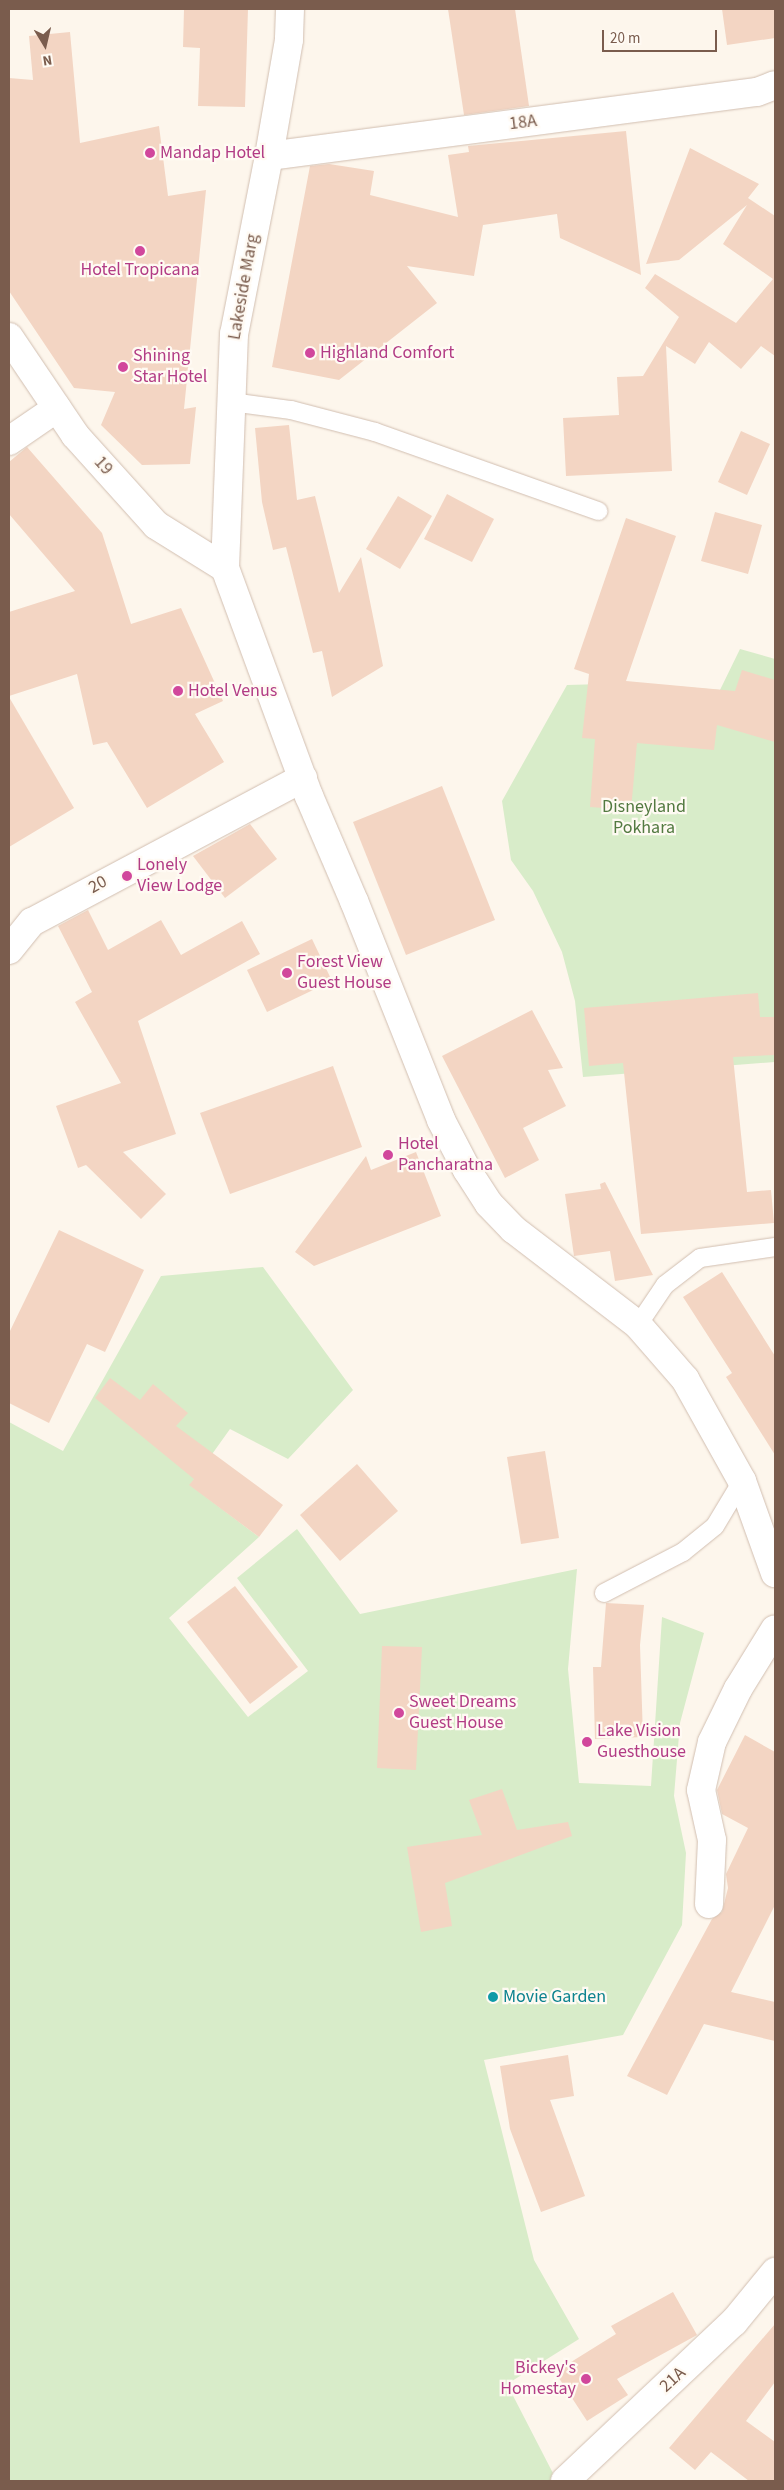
<!DOCTYPE html>
<html>
<head>
<meta charset="utf-8">
<style>
	body { margin:0 }
	#map { position:relative; width:784px; height:2490px; overflow:hidden; background:#fdf6ec; font-family:"Source Sans 3",sans-serif }
	div>[style] { position:absolute }
	[style*='--x'] { left:calc(var(--x)*1px); top:calc(var(--y)*1px); width:calc(var(--w)*1px); rotate:calc(var(--a)*1deg) }
	.green>* { inset:0; background:#d8ecc9 }
	.building>* { inset:0; background:#f3d5c3 }
	.roads { filter:drop-shadow(0 0 1px #d1beb0) drop-shadow(0 0 1px #d1beb0) }
	.lane>* { height:18px; margin:-9px; padding:0 9px; transform-origin:9px; border-radius:9px; background:#fff }
	.street>* { height:28px; margin:-14px; padding:0 14px; transform-origin:14px; border-radius:14px; background:#fff }
	.secondary>* { height:28px; margin:-14px; padding:0 14px; transform-origin:14px; border-radius:14px; background:#fff }
	.dots>* { width:14px; height:14px; translate:-50% -50%; box-sizing:border-box; border:2px solid #fffaf3; border-radius:50% }
	span { translate:-50% -50%; white-space:nowrap; text-align:center; line-height:1.15; -webkit-text-stroke:4.5px #fffaf3; paint-order:stroke }
	.street-label { font-size:18px; color:#7a5c4d }
	.hotel-label { font-size:18px; color:#b23c85 }
	.left { translate:0 -50%; text-align:left }
	.right { translate:-100% -50%; text-align:right }
	.park-label { font-size:18px; color:#537a41 }
	.culture-label { font-size:18px; color:#0d838f }
	.frame { position:absolute; inset:0; border:10px solid #7a5c4d; pointer-events:none }
	.north { position:absolute; left:20px; top:20px; width:50px; height:50px; -webkit-text-stroke:4px #fffaf3; paint-order:stroke; rotate:171deg; font-size:14px; font-weight:700; line-height:20px; text-align:center; color:#7a5c4d }
	.north::after { content:''; display:block; margin:auto; width:18px; height:22px; background:#7a5c4d; clip-path:polygon(50% 0,100% 100%,50% 72%,0 100%) }
	.scale { position:absolute; left:602px; top:30px; width:115px; height:22px; box-sizing:border-box; border:2px solid #7a5c4d; border-top:0; padding-left:6px; font-size:15px; line-height:18px; white-space:nowrap; color:#7a5c4d; -webkit-text-stroke:4px #fffaf3; paint-order:stroke }
</style>
</head>
<body>
<div id="map">
	<div class="green">
		<i style="clip-path:polygon(740px 649px,775px 659px,775px 1062px,583px 1077px,575px 1001px,562px 952px,533px 891px,511px 860px,502px 801px,567px 685px,639px 683px,720px 690px)"></i>
		<i style="clip-path:polygon(263px 1267px,353px 1390px,288px 1459px,230px 1429px,190px 1485px,259px 1537px,169px 1618px,248px 1717px,308px 1671px,237px 1578px,297px 1529px,360px 1614px,577px 1569px,568px 1669px,579px 1783px,651px 1786px,662px 1617px,704px 1633px,680px 1723px,674px 1796px,686px 1853px,682px 1925px,623px 2035px,484px 2060px,534px 2260px,579px 2339px,507px 2384px,557px 2481px,9px 2481px,9px 1422px,63px 1451px,161px 1276px)"></i>
	</div>
	<div class="building">
		<i style="clip-path:polygon(184px 9px,248px 9px,245px 107px,198px 106px,200px 48px,183px 47px)"></i>
		<i style="clip-path:polygon(448px 9px,515px 9px,529px 106px,464px 115px)"></i>
		<i style="clip-path:polygon(722px 9px,775px 9px,775px 38px,727px 45px)"></i>
		<i style="clip-path:polygon(70px 32px,80px 143px,159px 126px,168px 196px,206px 190px,184px 409px,196px 407px,190px 464px,142px 465px,101px 425px,115px 392px,74px 388px,9px 291px,9px 78px,33px 80px,29px 36px)"></i>
		<i style="clip-path:polygon(626px 131px,641px 275px,560px 238px,557px 214px,483px 225px,474px 276px,407px 266px,437px 303px,339px 380px,272px 367px,310px 166px,329px 164px,374px 171px,370px 195px,458px 217px,448px 155px,469px 152px,468px 146px)"></i>
		<i style="clip-path:polygon(690px 148px,759px 184px,748px 198px,775px 216px,775px 356px,761px 346px,741px 369px,709px 342px,695px 364px,666px 346px,672px 471px,566px 476px,563px 418px,619px 415px,617px 377px,643px 376px,679px 317px,645px 288px,655px 274px,736px 323px,773px 279px,723px 244px,747px 205px,679px 260px,646px 264px)"></i>
		<i style="clip-path:polygon(289px 425px,297px 500px,315px 496px,339px 593px,361px 557px,383px 666px,332px 697px,322px 651px,313px 653px,286px 547px,273px 550px,262px 502px,255px 428px)"></i>
		<i style="clip-path:polygon(741px 431px,770px 444px,747px 495px,718px 482px)"></i>
		<i style="clip-path:polygon(27px 447px,102px 533px,131px 624px,181px 608px,223px 701px,195px 714px,224px 762px,147px 808px,107px 742px,93px 745px,77px 674px,9px 696px,9px 612px,75px 591px,9px 514px,9px 462px)"></i>
		<i style="clip-path:polygon(447px 494px,494px 519px,472px 562px,424px 539px)"></i>
		<i style="clip-path:polygon(398px 496px,432px 516px,400px 569px,366px 549px)"></i>
		<i style="clip-path:polygon(715px 512px,762px 525px,748px 574px,701px 561px)"></i>
		<i style="clip-path:polygon(626px 518px,676px 536px,626px 681px,735px 691px,742px 670px,775px 680px,775px 742px,717px 725px,714px 750px,637px 743px,631px 810px,590px 807px,595px 739px,582px 738px,589px 674px,574px 669px)"></i>
		<i style="clip-path:polygon(9px 697px,74px 808px,9px 847px)"></i>
		<i style="clip-path:polygon(442px 786px,495px 920px,406px 955px,353px 822px)"></i>
		<i style="clip-path:polygon(250px 824px,277px 859px,225px 898px,193px 856px)"></i>
		<i style="clip-path:polygon(88px 910px,108px 950px,161px 920px,181px 955px,242px 921px,260px 954px,138px 1021px,176px 1134px,123px 1152px,166px 1194px,141px 1219px,86px 1165px,78px 1168px,56px 1106px,121px 1083px,75px 1002px,92px 992px,58px 926px)"></i>
		<i style="clip-path:polygon(312px 939px,332px 981px,267px 1012px,247px 970px)"></i>
		<i style="clip-path:polygon(758px 993px,760px 1017px,775px 1017px,775px 1055px,733px 1057px,747px 1192px,771px 1190px,774px 1223px,641px 1234px,623px 1063px,589px 1066px,584px 1008px)"></i>
		<i style="clip-path:polygon(532px 1010px,563px 1068px,548px 1070px,566px 1106px,523px 1128px,539px 1160px,505px 1178px,442px 1056px)"></i>
		<i style="clip-path:polygon(333px 1066px,362px 1147px,230px 1194px,200px 1113px)"></i>
		<i style="clip-path:polygon(416px 1152px,441px 1216px,314px 1266px,295px 1252px,366px 1156px,371px 1170px)"></i>
		<i style="clip-path:polygon(605px 1182px,629px 1229px,653px 1275px,615px 1281px,610px 1251px,574px 1256px,565px 1194px,601px 1189px,600px 1184px)"></i>
		<i style="clip-path:polygon(59px 1230px,144px 1270px,105px 1352px,87px 1344px,49px 1423px,9px 1403px,9px 1333px)"></i>
		<i style="clip-path:polygon(722px 1272px,775px 1356px,775px 1455px,726px 1377px,732px 1373px,683px 1297px)"></i>
		<i style="clip-path:polygon(110px 1378px,140px 1400px,153px 1384px,188px 1413px,176px 1426px,283px 1505px,259px 1537px,189px 1485px,194px 1479px,95px 1398px)"></i>
		<i style="clip-path:polygon(545px 1451px,559px 1538px,521px 1544px,507px 1457px)"></i>
		<i style="clip-path:polygon(357px 1464px,398px 1511px,340px 1561px,300px 1515px)"></i>
		<i style="clip-path:polygon(235px 1586px,298px 1667px,250px 1704px,187px 1622px)"></i>
		<i style="clip-path:polygon(606px 1603px,644px 1605px,640px 1645px,643px 1737px,595px 1739px,593px 1667px,601px 1667px)"></i>
		<i style="clip-path:polygon(382px 1646px,422px 1647px,416px 1770px,377px 1768px)"></i>
		<i style="clip-path:polygon(745px 1735px,775px 1752px,775px 1905px,731px 1992px,775px 2002px,775px 2041px,704px 2024px,667px 2095px,627px 2076px,712px 1919px,722px 1912px,728px 1888px,726px 1874px,748px 1828px,722px 1814px,717px 1790px)"></i>
		<i style="clip-path:polygon(502px 1789px,517px 1830px,568px 1822px,572px 1836px,445px 1883px,452px 1926px,421px 1932px,407px 1847px,482px 1835px,469px 1800px)"></i>
		<i style="clip-path:polygon(568px 2055px,574px 2096px,550px 2100px,585px 2196px,541px 2212px,510px 2129px,500px 2066px)"></i>
		<i style="clip-path:polygon(673px 2292px,697px 2335px,617px 2379px,628px 2395px,587px 2421px,555px 2372px,616px 2334px,611px 2326px)"></i>
		<i style="clip-path:polygon(775px 2324px,775px 2382px,746px 2421px,775px 2442px,775px 2481px,749px 2481px,711px 2452px,695px 2470px,669px 2448px)"></i>
	</div>
	<div class="roads">
		<div class="lane">
			<i style="--x:231;--y:402;--w:61;--a:7.6"></i>
			<i style="--x:291;--y:410;--w:87;--a:14.7"></i>
			<i style="--x:375;--y:432;--w:237;--a:19.5"></i>
			<i style="--x:638;--y:1325;--w:48;--a:-56"></i>
			<i style="--x:665;--y:1285;--w:44;--a:-37.6"></i>
			<i style="--x:700;--y:1258;--w:76;--a:-8.3"></i>
			<i style="--x:604;--y:1593;--w:89;--a:-27.4"></i>
			<i style="--x:683;--y:1552;--w:41;--a:-39.1"></i>
			<i style="--x:715;--y:1526;--w:52;--a:-59"></i>
		</div>
		<div class="street">
			<i style="--x:269;--y:156;--w:492;--a:-7.5"></i>
			<i style="--x:757;--y:92;--w:19;--a:-21"></i>
			<i style="--x:9;--y:337;--w:118;--a:56"></i>
			<i style="--x:75;--y:435;--w:121;--a:48"></i>
			<i style="--x:156;--y:525;--w:81;--a:31.9"></i>
			<i style="--x:9;--y:441;--w:58;--a:-34.5"></i>
			<i style="--x:9;--y:950;--w:36;--a:-51"></i>
			<i style="--x:32;--y:922;--w:307;--a:-28"></i>
			<i style="--x:709;--y:1904;--w:64;--a:-87.3"></i>
			<i style="--x:712;--y:1840;--w:51;--a:-102.4"></i>
			<i style="--x:701;--y:1790;--w:49;--a:-77.1"></i>
			<i style="--x:712;--y:1742;--w:59;--a:-63.9"></i>
			<i style="--x:738;--y:1689;--w:70;--a:-58.3"></i>
			<i style="--x:565;--y:2481;--w:232;--a:-43.3"></i>
			<i style="--x:734;--y:2322;--w:65;--a:-50.6"></i>
		</div>
		<div class="secondary">
			<i style="--x:290;--y:9;--w:31;--a:92"></i>
			<i style="--x:289;--y:40;--w:118;--a:99.8"></i>
			<i style="--x:269;--y:156;--w:181;--a:101.1"></i>
			<i style="--x:234;--y:334;--w:234;--a:92.2"></i>
			<i style="--x:225;--y:568;--w:243;--a:69.8"></i>
			<i style="--x:309;--y:796;--w:114;--a:66.8"></i>
			<i style="--x:354;--y:901;--w:236;--a:68.3"></i>
			<i style="--x:441;--y:1120;--w:56;--a:62.5"></i>
			<i style="--x:467;--y:1170;--w:40;--a:57.1"></i>
			<i style="--x:489;--y:1204;--w:35;--a:46"></i>
			<i style="--x:513;--y:1229;--w:158;--a:37.5"></i>
			<i style="--x:638;--y:1325;--w:72;--a:49"></i>
			<i style="--x:685;--y:1379;--w:117;--a:60.8"></i>
			<i style="--x:742;--y:1481;--w:98;--a:70.3"></i>
		</div>
	</div>
	<div class="dots">
		<i style="left:150px;top:153px;background:#d1479c"></i>
		<i style="left:140px;top:251px;background:#d1479c"></i>
		<i style="left:310px;top:353px;background:#d1479c"></i>
		<i style="left:123px;top:367px;background:#d1479c"></i>
		<i style="left:178px;top:691px;background:#d1479c"></i>
		<i style="left:127px;top:876px;background:#d1479c"></i>
		<i style="left:287px;top:973px;background:#d1479c"></i>
		<i style="left:388px;top:1155px;background:#d1479c"></i>
		<i style="left:399px;top:1713px;background:#d1479c"></i>
		<i style="left:587px;top:1742px;background:#d1479c"></i>
		<i style="left:493px;top:1997px;background:#0f9aa8"></i>
		<i style="left:586px;top:2379px;background:#d1479c"></i>
	</div>
	<div class="street-label">
		<span style="left:523px;top:123px;rotate:-7deg">18A</span>
		<span style="left:244px;top:287px;rotate:-80deg">Lakeside Marg</span>
		<span style="left:103px;top:466px;rotate:48deg">19</span>
		<span style="left:98px;top:885px;rotate:-29deg">20</span>
		<span style="left:673px;top:2380px;rotate:-43deg">21A</span>
	</div>
	<div class="hotel-label">
		<span class="left" style="left:160px;top:153px">Mandap Hotel</span>
		<span style="left:140px;top:270px">Hotel Tropicana</span>
		<span class="left" style="left:320px;top:353px">Highland Comfort</span>
		<span class="left" style="left:133px;top:367px">Shining<br>Star Hotel</span>
		<span class="left" style="left:188px;top:691px">Hotel Venus</span>
		<span class="left" style="left:137px;top:876px">Lonely<br>View Lodge</span>
		<span class="left" style="left:297px;top:973px">Forest View<br>Guest House</span>
		<span class="left" style="left:398px;top:1155px">Hotel<br>Pancharatna</span>
		<span class="left" style="left:409px;top:1713px">Sweet Dreams<br>Guest House</span>
		<span class="left" style="left:597px;top:1742px">Lake Vision<br>Guesthouse</span>
		<span class="right" style="left:576px;top:2379px">Bickey's<br>Homestay</span>
	</div>
	<div class="park-label">
		<span style="left:644px;top:818px">Disneyland<br>Pokhara</span>
	</div>
	<div class="culture-label">
		<span class="left" style="left:503px;top:1997px">Movie Garden</span>
	</div>
	<div class="frame"></div>
	<div class="north">N</div>
	<div class="scale">20 m</div>
</div>
</body>
</html>
